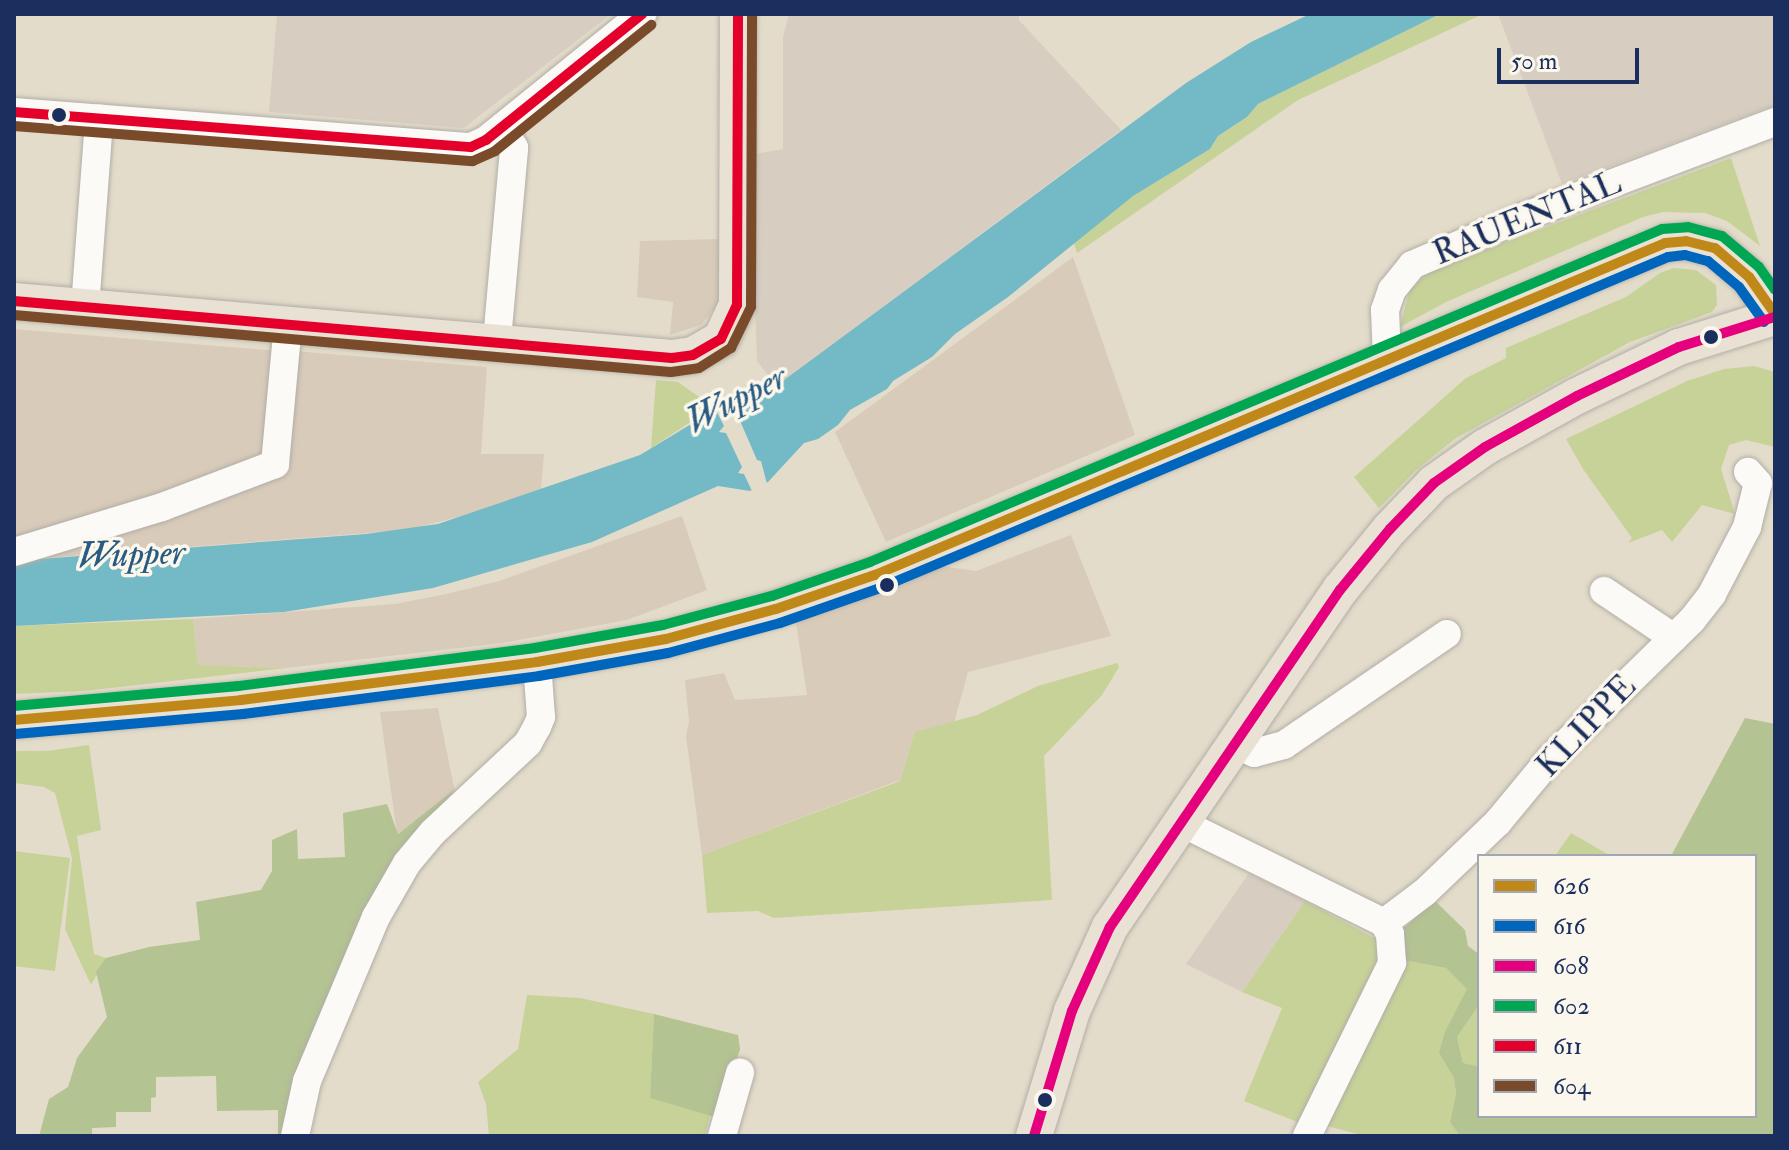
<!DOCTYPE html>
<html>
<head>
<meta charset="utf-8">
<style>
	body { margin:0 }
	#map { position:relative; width:1789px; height:1150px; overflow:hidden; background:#e4dcca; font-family:"IM FELL Double Pica",serif }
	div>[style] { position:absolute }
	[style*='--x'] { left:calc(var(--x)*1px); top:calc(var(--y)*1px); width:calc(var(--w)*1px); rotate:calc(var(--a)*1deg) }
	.built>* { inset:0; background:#d9cbba }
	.industrial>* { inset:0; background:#d7cec1 }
	.green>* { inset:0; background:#c7d298 }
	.forest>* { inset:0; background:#b3c391 }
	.water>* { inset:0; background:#74bac6 }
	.pier>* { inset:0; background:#e4dcca }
	.roads { filter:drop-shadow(0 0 2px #b1aea7) drop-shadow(0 0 2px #b1aea7) }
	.minor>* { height:28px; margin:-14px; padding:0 14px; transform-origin:14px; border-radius:14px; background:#fbfaf7 }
	.major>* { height:36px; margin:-18px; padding:0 18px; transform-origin:18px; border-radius:18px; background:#e8e1d4 }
	.bus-1>* { height:10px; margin:-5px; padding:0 5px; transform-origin:5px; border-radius:5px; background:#c08818 }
	.bus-2>* { height:10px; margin:-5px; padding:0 5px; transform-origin:5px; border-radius:5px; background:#0065bd }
	.bus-3>* { height:10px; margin:-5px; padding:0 5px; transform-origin:5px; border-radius:5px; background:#e5007d }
	.bus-4>* { height:10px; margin:-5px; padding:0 5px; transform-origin:5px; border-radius:5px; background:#00a651 }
	.bus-5>* { height:10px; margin:-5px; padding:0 5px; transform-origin:5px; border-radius:5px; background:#e4002b }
	.bus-6>* { height:10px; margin:-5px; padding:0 5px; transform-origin:5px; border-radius:5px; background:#7a4b2a }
	.dots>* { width:22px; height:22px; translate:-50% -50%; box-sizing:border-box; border:4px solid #fbf7ec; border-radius:50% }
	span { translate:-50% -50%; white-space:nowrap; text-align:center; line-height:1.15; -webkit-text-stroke:7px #fbf7ec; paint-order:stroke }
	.street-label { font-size:34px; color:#1b2f5e }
	.water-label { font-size:36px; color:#295b82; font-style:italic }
	.frame { position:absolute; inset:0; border:16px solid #1b2f5e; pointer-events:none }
	.legend { position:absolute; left:1477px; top:854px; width:280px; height:264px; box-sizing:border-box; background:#fbf7ec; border:2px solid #a1a7b3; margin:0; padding:10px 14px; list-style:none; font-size:24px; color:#1b2f5e }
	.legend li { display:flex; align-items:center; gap:16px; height:40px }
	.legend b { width:40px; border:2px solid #a1a7b3 }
	.scale { position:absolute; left:1497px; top:48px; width:142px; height:36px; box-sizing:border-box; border:4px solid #1b2f5e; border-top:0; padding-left:10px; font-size:24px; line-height:28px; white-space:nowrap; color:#1b2f5e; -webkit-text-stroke:6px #fbf7ec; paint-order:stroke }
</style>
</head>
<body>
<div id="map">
	<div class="built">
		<i style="clip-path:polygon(720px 239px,721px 295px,718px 304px,701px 325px,670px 335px,673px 302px,637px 297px,640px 241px)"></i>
		<i style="clip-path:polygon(1073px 257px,1135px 435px,886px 542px,835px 432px)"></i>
		<i style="clip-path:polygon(14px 329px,278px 351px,266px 457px,14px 547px)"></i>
		<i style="clip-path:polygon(294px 351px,487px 367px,481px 454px,544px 454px,541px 489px,477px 512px,407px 530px,31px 559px,282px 473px)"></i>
		<i style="clip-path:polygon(682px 516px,707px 590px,627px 620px,502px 643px,287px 668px,198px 665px,193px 619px,395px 604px,446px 594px,499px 581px)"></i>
		<i style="clip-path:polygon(1071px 535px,1111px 636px,968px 672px,954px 723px,915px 733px,900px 780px,702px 855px,686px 736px,689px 721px,685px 680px,724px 673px,735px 700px,807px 695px,794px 610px,919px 563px,976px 571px)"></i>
		<i style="clip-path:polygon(438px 708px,455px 792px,397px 834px,380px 712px)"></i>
	</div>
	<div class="industrial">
		<i style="clip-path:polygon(277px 14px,611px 14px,464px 128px,269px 112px)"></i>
		<i style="clip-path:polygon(789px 14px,1019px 14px,1019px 20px,1121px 130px,776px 386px,757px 361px,750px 155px,783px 149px,783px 37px)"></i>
		<i style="clip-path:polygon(1498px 14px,1775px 14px,1775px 105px,1562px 184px)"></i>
		<i style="clip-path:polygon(1249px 873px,1305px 901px,1242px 992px,1186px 964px)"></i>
	</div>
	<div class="green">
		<i style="clip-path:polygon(1440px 14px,1483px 14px,1298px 100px,1077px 253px,1074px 243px,1129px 198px,1210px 149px,1218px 136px,1247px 117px,1258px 104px)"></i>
		<i style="clip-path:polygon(1731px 158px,1760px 246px,1727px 221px,1705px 213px,1663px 212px,1643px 217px,1446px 302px,1400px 327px,1410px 289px,1429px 271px)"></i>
		<i style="clip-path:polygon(1674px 268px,1696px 270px,1716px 285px,1717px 305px,1712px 312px,1630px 342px,1456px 438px,1416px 470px,1379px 508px,1354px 477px,1466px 378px,1506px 358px,1506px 348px,1626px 297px,1660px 273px)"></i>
		<i style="clip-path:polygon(1754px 366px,1775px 372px,1775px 447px,1746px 440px,1729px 445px,1721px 469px,1735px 514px,1702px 505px,1672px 542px,1662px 530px,1628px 543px,1632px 538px,1583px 469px,1566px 439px,1687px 381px,1724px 369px)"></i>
		<i style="clip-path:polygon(656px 380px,678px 382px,713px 407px,651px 448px)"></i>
		<i style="clip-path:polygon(193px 619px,198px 665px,287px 668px,84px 691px,14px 694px,14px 626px)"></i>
		<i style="clip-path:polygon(1117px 663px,1119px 667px,1102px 695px,1044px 756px,1052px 900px,774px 918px,758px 911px,707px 913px,702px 855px,900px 781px,915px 732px,977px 715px,1038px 686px)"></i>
		<i style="clip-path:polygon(89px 745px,101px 830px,77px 836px,94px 954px,106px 958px,91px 985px,65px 929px,72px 858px,55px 793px,44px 787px,14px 783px,14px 751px,47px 751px)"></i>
		<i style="clip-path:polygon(1571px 833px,1611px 856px,1555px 856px)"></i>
		<i style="clip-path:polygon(14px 851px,70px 858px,55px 971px,14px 966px)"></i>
		<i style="clip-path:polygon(1305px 901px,1378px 940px,1381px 959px,1300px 1123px,1244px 1101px,1282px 1008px,1242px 992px)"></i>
		<i style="clip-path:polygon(1402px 960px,1446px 968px,1468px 988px,1439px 1053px,1454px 1078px,1456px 1094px,1450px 1122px,1460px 1136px,1365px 1136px,1327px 1126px,1342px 1097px,1337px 1093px)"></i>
		<i style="clip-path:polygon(527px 995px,580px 998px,654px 1014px,650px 1098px,710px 1115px,705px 1136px,489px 1136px,486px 1104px,478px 1082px,518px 1049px)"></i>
		<i style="clip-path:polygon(1479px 1005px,1479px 1067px,1475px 1068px,1463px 1063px,1457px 1037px)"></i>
	</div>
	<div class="forest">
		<i style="clip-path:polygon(1745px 718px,1775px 724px,1775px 1136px,1460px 1136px,1450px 1122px,1456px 1094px,1454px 1078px,1439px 1053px,1445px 1032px,1467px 989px,1446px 968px,1402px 960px,1400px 932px,1434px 900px,1465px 930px,1468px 946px,1479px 954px,1479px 1005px,1457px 1037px,1463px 1063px,1479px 1067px,1479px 1116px,1755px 1116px,1755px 856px,1671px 856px)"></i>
		<i style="clip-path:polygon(454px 790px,439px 812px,283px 1136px,278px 1136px,278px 1110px,217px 1111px,216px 1076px,156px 1077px,156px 1097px,151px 1098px,151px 1112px,116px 1112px,116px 1127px,92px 1128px,92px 1136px,39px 1136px,49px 1099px,68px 1087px,77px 1058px,107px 1017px,96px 972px,106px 958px,149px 947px,200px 940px,196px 902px,261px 890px,272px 871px,272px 840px,297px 829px,298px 859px,345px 857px,343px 813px,387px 804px,398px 834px)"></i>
		<i style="clip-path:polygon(654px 1014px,738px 1035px,740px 1049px,718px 1118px,650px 1098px)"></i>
	</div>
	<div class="water">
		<i style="clip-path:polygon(1310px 14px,1440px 14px,1258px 104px,1247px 117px,1218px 136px,1210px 149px,1133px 196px,1008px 297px,955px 334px,932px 357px,893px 381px,887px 389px,850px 410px,838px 425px,818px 439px,804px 443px,768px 482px,750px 491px,718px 486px,592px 542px,433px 588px,284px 612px,14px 626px,14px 561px,366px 534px,438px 524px,640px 455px,754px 386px,776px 386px,1186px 83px,1251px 42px)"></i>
	</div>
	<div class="pier">
		<i style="clip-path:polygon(731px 400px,757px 460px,761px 461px,767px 484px,752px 491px,744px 474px,738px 473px,742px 467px,726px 433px,719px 432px,724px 426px,715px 408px)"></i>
	</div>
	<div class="roads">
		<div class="minor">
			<i style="--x:14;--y:112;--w:458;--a:4.4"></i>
			<i style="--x:471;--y:147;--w:17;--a:-25"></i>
			<i style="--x:486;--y:140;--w:201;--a:-38.9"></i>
			<i style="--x:85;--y:307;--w:189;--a:-85.7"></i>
			<i style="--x:497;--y:340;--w:193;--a:-84.9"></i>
			<i style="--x:514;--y:148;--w:24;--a:-118"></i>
			<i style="--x:1387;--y:358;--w:48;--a:-92.4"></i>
			<i style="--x:1385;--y:310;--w:21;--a:-71"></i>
			<i style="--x:1392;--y:290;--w:32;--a:-51"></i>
			<i style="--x:1412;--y:265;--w:124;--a:-23.3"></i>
			<i style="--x:1526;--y:216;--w:266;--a:-20.7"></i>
			<i style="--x:14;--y:552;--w:155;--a:-16.9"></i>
			<i style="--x:162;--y:507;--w:121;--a:-20.8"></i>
			<i style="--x:275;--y:464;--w:141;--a:-84.7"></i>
			<i style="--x:1604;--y:591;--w:84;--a:33.9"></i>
			<i style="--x:1235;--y:744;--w:21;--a:25"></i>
			<i style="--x:1254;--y:753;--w:31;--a:-15"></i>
			<i style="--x:1284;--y:745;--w:197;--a:-34.3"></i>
			<i style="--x:1180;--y:822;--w:228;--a:26.3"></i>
			<i style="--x:1384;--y:923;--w:51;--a:-37.1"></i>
			<i style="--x:1425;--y:892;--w:101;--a:-43.8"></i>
			<i style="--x:1498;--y:822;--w:83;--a:-50.4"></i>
			<i style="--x:1551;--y:758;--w:197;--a:-44.4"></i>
			<i style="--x:1692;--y:620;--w:33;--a:-52"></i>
			<i style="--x:1712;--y:594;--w:76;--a:-62.4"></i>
			<i style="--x:1747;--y:527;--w:45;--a:-76"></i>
			<i style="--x:1758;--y:483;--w:15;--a:-132"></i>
			<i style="--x:295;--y:1136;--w:56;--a:-77.7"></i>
			<i style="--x:307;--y:1081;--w:178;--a:-67.2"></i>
			<i style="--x:376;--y:917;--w:62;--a:-60.1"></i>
			<i style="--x:407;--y:863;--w:40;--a:-50"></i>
			<i style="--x:433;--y:832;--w:130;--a:-43.1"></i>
			<i style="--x:528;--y:743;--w:18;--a:-61"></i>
			<i style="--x:537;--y:727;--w:11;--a:-68"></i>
			<i style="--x:541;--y:717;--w:55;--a:-94.2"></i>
			<i style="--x:722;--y:1136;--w:66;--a:-74.1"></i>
			<i style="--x:1307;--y:1136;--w:193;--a:-63.8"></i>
			<i style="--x:1392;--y:963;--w:29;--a:-94"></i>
			<i style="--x:1390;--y:934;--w:13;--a:-119"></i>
		</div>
		<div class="major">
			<i style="--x:14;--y:301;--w:660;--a:4.95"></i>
			<i style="--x:672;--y:358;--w:21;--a:-8"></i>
			<i style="--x:693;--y:355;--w:32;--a:-30"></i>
			<i style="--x:721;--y:339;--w:38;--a:-65"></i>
			<i style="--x:737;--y:305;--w:291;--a:-89.8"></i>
			<i style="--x:14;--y:720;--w:228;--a:-5"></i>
			<i style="--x:241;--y:700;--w:298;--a:-7.3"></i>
			<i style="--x:537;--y:662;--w:131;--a:-10.1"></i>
			<i style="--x:666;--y:639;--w:114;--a:-15.3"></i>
			<i style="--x:776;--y:609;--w:105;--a:-19"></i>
			<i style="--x:875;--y:575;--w:857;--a:-22.79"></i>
			<i style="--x:1665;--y:243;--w:21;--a:-5"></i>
			<i style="--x:1686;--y:241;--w:30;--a:14"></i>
			<i style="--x:1715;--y:248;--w:45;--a:40.5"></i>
			<i style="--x:1749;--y:277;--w:45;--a:54.9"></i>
			<i style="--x:1034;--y:1136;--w:131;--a:-73.1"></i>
			<i style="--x:1072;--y:1011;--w:92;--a:-65.7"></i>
			<i style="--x:1110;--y:927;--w:408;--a:-55.7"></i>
			<i style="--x:1340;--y:590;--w:79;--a:-50.7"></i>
			<i style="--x:1390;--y:529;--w:64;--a:-46.3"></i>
			<i style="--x:1434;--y:483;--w:62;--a:-35.2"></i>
			<i style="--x:1485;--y:447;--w:105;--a:-29"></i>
			<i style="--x:1577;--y:396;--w:113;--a:-25.7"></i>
			<i style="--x:1679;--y:347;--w:101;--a:-17.4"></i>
		</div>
	</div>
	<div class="bus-1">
		<i style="--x:14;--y:720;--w:228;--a:-5"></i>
		<i style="--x:241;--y:700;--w:298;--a:-7.3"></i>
		<i style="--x:537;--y:662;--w:131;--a:-10.1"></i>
		<i style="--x:666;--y:639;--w:114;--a:-15.3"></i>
		<i style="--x:776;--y:609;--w:105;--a:-19"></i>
		<i style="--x:875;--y:575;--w:857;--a:-22.79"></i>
		<i style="--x:1665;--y:243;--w:21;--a:-5"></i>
		<i style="--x:1686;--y:241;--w:30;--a:14"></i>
		<i style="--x:1715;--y:248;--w:45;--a:40.5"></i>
		<i style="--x:1749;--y:277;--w:45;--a:54.9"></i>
	</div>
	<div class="bus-2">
		<i style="--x:15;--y:734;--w:229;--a:-5"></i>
		<i style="--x:243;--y:714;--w:298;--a:-7.3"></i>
		<i style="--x:539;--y:676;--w:131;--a:-10.1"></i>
		<i style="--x:668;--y:653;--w:116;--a:-15"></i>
		<i style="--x:780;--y:623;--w:106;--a:-19.3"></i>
		<i style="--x:880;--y:588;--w:855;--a:-22.78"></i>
		<i style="--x:1668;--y:257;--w:17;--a:-7"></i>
		<i style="--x:1685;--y:255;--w:24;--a:15"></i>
		<i style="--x:1708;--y:261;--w:40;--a:40"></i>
		<i style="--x:1739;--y:287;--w:43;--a:54.5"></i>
	</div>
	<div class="bus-3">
		<i style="--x:1034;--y:1136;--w:131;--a:-73.1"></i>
		<i style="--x:1072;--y:1011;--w:92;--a:-65.7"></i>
		<i style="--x:1110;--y:927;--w:408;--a:-55.7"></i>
		<i style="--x:1340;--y:590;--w:79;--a:-50.7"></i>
		<i style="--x:1390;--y:529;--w:64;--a:-46.3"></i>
		<i style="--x:1434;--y:483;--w:62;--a:-35.2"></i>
		<i style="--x:1485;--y:447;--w:105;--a:-29"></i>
		<i style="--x:1577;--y:396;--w:113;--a:-25.7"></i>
		<i style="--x:1679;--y:347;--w:101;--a:-17.4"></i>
	</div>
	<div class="bus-4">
		<i style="--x:14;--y:706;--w:226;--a:-5.1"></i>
		<i style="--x:239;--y:686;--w:298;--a:-7.3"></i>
		<i style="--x:535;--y:648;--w:130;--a:-10.2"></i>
		<i style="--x:663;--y:625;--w:113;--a:-14.9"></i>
		<i style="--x:772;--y:596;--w:104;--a:-19.1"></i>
		<i style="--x:870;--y:562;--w:859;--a:-22.8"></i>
		<i style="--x:1662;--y:229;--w:26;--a:-4"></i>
		<i style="--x:1688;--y:227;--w:35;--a:15"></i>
		<i style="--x:1722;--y:236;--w:48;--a:40"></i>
		<i style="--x:1759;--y:267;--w:28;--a:55"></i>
	</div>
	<div class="bus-5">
		<i style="--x:14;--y:112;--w:458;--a:4.4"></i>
		<i style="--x:471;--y:147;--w:17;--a:-25"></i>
		<i style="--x:486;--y:140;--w:201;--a:-38.9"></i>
		<i style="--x:14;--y:301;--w:660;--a:4.95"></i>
		<i style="--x:672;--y:358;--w:21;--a:-8"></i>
		<i style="--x:693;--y:355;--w:32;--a:-30"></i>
		<i style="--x:721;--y:339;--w:38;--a:-65"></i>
		<i style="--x:737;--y:305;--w:291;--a:-89.8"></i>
	</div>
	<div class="bus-6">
		<i style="--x:14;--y:126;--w:460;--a:4.4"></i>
		<i style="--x:473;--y:161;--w:24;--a:-24"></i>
		<i style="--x:495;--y:151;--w:201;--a:-38.9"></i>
		<i style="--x:14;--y:315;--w:659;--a:4.96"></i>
		<i style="--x:671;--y:372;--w:28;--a:-8"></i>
		<i style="--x:699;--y:368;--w:38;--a:-32"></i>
		<i style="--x:731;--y:348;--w:46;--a:-64"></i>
		<i style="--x:751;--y:307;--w:293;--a:-89.8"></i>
	</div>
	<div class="dots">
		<i style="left:59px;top:115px;background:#1b2f5e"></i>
		<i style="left:1711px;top:337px;background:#1b2f5e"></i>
		<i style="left:887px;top:585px;background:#1b2f5e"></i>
		<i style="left:1045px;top:1100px;background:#1b2f5e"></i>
	</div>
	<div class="street-label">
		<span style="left:1527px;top:218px;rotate:-22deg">RAUENTAL</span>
		<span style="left:1586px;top:726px;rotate:-46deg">KLIPPE</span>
	</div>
	<div class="water-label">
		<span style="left:736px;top:399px;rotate:-27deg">Wupper</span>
		<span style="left:131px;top:554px;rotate:-2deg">Wupper</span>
	</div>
	<div class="frame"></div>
	<ul class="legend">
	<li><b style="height:10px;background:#c08818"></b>626</li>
	<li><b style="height:10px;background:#0065bd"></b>616</li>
	<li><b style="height:10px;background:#e5007d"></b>608</li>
	<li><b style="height:10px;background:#00a651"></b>602</li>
	<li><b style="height:10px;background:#e4002b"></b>611</li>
	<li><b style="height:10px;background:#7a4b2a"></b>604</li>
	</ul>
	<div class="scale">50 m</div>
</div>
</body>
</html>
